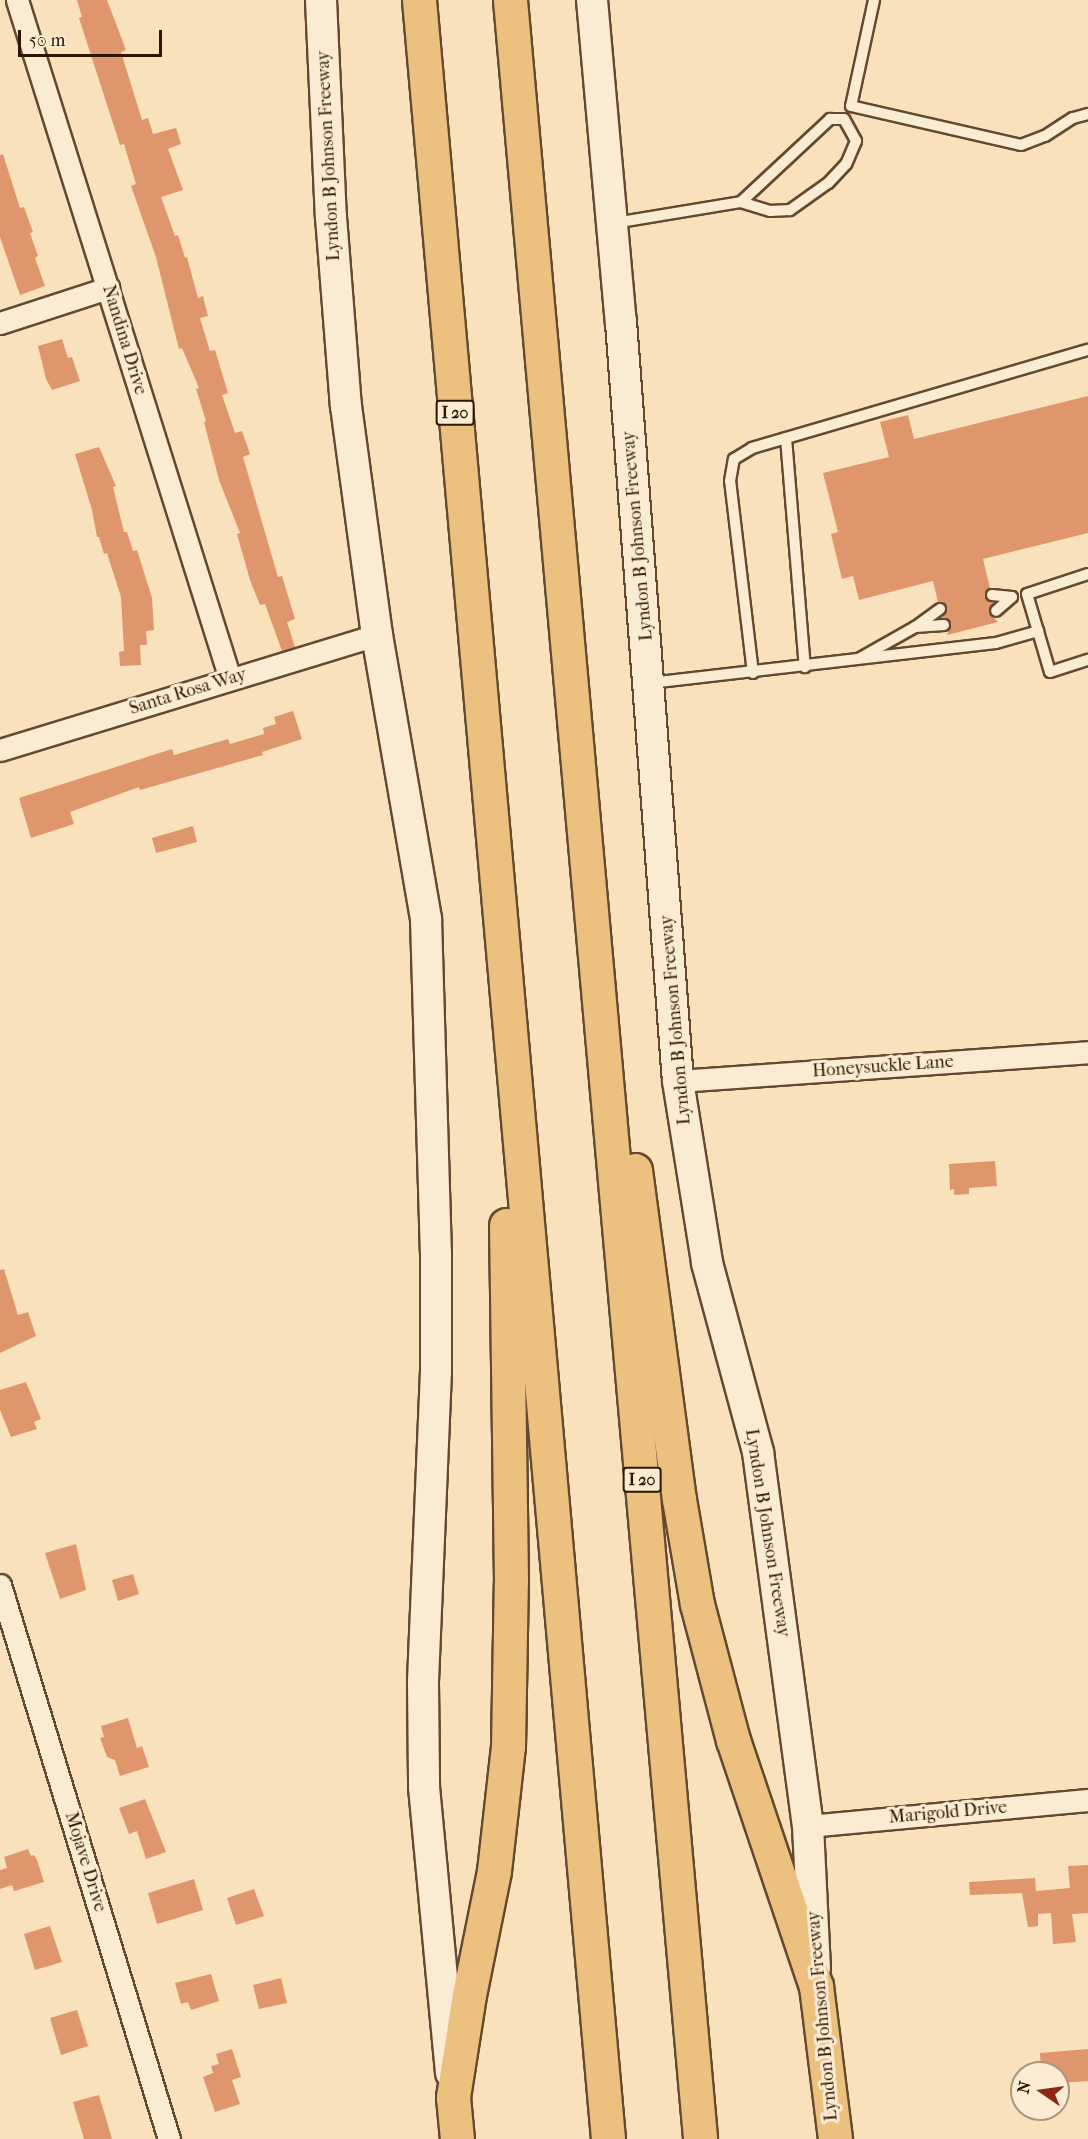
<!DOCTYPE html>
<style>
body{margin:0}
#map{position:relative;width:1088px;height:2139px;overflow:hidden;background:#f8e1bb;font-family:"IM FELL French Canon",serif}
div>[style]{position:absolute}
.building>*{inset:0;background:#df966d}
.roads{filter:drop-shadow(2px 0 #644830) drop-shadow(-2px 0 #644830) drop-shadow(0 2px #644830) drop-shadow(0 -2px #644830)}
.service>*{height:10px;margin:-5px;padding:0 5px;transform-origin:5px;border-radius:5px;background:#faecd3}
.minor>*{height:21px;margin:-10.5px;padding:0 10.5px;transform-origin:10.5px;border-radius:10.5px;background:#faecd3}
.secondary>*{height:30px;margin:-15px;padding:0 15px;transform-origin:15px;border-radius:15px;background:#faecd3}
.primary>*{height:33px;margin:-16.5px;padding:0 16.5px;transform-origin:16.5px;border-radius:16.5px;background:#ecc07e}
.motorway>*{height:33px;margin:-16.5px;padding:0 16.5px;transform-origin:16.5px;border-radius:16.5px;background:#ecc07e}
span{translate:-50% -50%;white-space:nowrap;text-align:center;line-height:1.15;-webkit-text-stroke:6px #faecd3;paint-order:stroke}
.shield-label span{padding:2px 4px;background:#faecd3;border:2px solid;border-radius:4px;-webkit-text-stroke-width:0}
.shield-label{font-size:16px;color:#321501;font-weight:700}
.street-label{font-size:18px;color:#321501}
.north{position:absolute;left:1010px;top:2061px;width:60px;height:60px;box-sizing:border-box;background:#faecd3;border:2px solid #aa967f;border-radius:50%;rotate:283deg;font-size:16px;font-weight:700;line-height:24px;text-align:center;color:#321501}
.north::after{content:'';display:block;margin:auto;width:21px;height:27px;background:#8f2418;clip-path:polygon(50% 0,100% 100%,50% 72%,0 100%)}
.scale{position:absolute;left:18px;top:30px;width:144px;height:27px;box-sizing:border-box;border:3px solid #321501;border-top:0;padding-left:8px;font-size:18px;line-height:21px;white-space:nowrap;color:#321501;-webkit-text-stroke:4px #faecd3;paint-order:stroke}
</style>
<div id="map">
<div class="building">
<i style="clip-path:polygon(77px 0,107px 0,126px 50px,121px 52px,142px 120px,148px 118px,153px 134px,176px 128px,181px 144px,168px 149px,183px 190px,161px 197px,175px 236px,178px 235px,185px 258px,187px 257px,198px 298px,203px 296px,208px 316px,200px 318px,210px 351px,215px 350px,228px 393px,222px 395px,235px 433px,242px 431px,250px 454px,243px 457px,278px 577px,282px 576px,295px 619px,287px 622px,295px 647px,282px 651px,265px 604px,260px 605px,250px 580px,237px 534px,240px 533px,219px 480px,204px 422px,206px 421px,196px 389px,199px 388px,182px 348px,179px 349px,156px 257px,131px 186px,136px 184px,124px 144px,120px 145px,79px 18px,82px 17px)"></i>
<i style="clip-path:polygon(3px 154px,20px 208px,24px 207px,33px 232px,30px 233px,38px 256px,35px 258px,45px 286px,20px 295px,0 237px,0 155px)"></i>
<i style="clip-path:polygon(62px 339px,68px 358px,72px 357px,80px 381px,52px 390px,46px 379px,38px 346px)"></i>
<i style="clip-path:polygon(1088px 396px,1088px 533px,983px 559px,990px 588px,986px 591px,985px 598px,993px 603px,989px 613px,998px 622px,947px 635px,951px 624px,948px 619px,942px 618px,947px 608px,944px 602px,938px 602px,933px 581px,859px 600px,853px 576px,842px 579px,831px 534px,838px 532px,823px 473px,889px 457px,880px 422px,908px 415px,914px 439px)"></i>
<i style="clip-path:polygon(99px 447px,116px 486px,113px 487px,124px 532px,127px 532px,133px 551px,137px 550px,152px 598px,154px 630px,146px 631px,147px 645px,140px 645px,141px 665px,120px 666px,119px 652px,124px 651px,121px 597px,107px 553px,104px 554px,99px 537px,97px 537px,92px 510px,75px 454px)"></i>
<i style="clip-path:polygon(293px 711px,302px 739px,262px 752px,263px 755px,140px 790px,139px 787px,70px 812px,74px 824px,31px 838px,19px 798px,172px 749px,174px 755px,228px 739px,230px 744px,264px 734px,263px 728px,276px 724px,274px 717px)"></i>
<i style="clip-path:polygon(193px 826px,197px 842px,156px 853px,152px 838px)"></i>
<i style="clip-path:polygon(995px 1161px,997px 1186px,969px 1188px,969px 1194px,954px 1195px,954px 1189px,950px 1190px,949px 1164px)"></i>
<i style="clip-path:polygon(4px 1269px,18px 1315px,28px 1312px,36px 1336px,0 1353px,0 1270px)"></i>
<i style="clip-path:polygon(26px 1382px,41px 1419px,34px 1422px,37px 1429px,11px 1437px,0 1410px,0 1390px)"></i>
<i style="clip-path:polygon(76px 1544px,86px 1590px,60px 1599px,45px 1553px)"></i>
<i style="clip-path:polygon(133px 1574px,139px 1594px,118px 1601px,112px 1580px)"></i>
<i style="clip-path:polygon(128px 1718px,137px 1748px,142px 1746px,149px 1767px,120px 1776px,115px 1760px,107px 1757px,100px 1738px,104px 1737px,101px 1726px)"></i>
<i style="clip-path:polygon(145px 1799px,166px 1852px,146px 1859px,137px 1831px,129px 1834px,119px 1808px)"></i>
<i style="clip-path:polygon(28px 1849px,31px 1856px,34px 1855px,37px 1860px,44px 1882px,14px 1891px,12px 1885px,0 1889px,0 1870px,7px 1868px,4px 1857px)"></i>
<i style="clip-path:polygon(1088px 1865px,1088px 1913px,1072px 1914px,1076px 1942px,1053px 1944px,1051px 1913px,1038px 1914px,1038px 1926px,1028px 1927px,1022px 1893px,970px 1895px,969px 1882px,1035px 1878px,1036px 1891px,1070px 1888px,1068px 1866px)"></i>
<i style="clip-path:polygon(194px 1879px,203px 1910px,157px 1924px,148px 1893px)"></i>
<i style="clip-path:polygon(254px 1889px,264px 1916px,236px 1925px,227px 1898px)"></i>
<i style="clip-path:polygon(50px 1926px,62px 1962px,35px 1970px,24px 1934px)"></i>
<i style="clip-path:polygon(211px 1974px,219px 2001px,191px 2010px,188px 2002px,181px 2004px,175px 1983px)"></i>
<i style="clip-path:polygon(281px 1978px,287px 2003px,259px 2009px,253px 1985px)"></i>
<i style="clip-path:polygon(77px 2010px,88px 2046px,61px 2055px,50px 2018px)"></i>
<i style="clip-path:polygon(232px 2049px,241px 2077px,232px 2080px,240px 2104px,215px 2112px,203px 2077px,213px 2073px,211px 2066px,219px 2064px,216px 2054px)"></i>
<i style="clip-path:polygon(1088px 2049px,1088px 2081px,1058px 2083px,1058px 2073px,1041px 2073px,1040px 2053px)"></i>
<i style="clip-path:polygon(99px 2095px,112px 2139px,84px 2139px,73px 2102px)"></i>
</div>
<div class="roads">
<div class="service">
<i style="left:874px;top:0;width:108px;rotate:102.2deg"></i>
<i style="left:851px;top:106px;width:174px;rotate:12.9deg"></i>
<i style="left:1021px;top:145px;width:26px;rotate:-21deg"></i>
<i style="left:1045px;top:136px;width:33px;rotate:-33deg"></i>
<i style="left:1073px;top:118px;width:16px;rotate:-15deg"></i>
<i style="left:830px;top:119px;width:14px"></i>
<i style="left:844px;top:119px;width:25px;rotate:61deg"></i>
<i style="left:856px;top:141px;width:25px;rotate:113deg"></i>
<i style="left:846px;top:164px;width:26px;rotate:133deg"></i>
<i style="left:828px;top:183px;width:47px;rotate:144.6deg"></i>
<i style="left:790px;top:210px;width:20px;rotate:177deg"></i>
<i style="left:770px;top:211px;width:30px;rotate:-163deg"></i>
<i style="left:741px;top:202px;width:122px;rotate:-43deg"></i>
<i style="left:614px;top:223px;width:129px;rotate:-9.4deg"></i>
<i style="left:786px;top:438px;width:230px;rotate:85.3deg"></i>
<i style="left:1088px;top:574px;width:64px;rotate:161.8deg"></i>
<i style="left:1027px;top:594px;width:81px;rotate:73.6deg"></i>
<i style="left:1050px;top:672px;width:40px;rotate:-18deg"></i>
<i style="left:992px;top:595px;width:20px;rotate:6deg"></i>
<i style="left:1012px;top:597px;width:21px;rotate:139deg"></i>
<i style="left:940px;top:609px;width:31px;rotate:144deg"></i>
<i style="left:915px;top:627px;width:29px;rotate:-4deg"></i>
<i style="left:860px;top:658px;width:63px;rotate:-29.4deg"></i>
<i style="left:753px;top:673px;width:193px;rotate:-96.8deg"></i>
<i style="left:730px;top:481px;width:22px;rotate:-80deg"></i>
<i style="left:734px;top:459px;width:21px;rotate:-31deg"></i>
<i style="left:752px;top:448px;width:350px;rotate:-16.3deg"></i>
<i style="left:650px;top:683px;width:348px;rotate:-6.6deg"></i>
<i style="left:996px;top:643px;width:44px;rotate:-15.9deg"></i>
</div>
<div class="minor">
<i style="left:17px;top:0;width:712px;rotate:72.58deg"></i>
<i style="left:0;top:323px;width:114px;rotate:-18deg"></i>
<i style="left:0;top:750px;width:394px;rotate:-17deg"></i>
<i style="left:678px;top:1081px;width:411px;rotate:-4deg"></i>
<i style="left:0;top:1585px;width:579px;rotate:73.04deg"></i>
<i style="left:808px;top:1826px;width:281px;rotate:-5.3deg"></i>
</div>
<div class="secondary">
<i style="left:321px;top:0;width:217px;rotate:87.4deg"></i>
<i style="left:331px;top:217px;width:190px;rotate:85.5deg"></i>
<i style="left:346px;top:406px;width:231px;rotate:82.3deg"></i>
<i style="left:377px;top:635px;width:288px;rotate:80.2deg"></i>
<i style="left:426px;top:919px;width:334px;rotate:88.3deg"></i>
<i style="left:436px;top:1253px;width:118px;rotate:90deg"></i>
<i style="left:436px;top:1371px;width:312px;rotate:92.4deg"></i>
<i style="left:423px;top:1683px;width:104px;rotate:89.4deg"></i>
<i style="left:424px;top:1787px;width:287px;rotate:84.6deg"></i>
<i style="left:592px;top:0;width:323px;rotate:84.9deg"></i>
<i style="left:621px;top:322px;width:761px;rotate:85.71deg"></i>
<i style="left:678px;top:1081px;width:184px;rotate:80.9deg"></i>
<i style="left:707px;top:1263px;width:196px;rotate:74.9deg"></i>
<i style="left:758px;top:1452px;width:377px;rotate:82.4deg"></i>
<i style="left:808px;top:1826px;width:142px;rotate:87.2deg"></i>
</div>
<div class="primary">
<i style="left:816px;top:1986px;width:154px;rotate:82.9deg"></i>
<i style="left:453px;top:2097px;width:42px;rotate:84.6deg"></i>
</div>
<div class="motorway">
<i style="left:419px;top:0;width:2147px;rotate:84.95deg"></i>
<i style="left:510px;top:0;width:2147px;rotate:84.92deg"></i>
<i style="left:635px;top:1170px;width:332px;rotate:82.4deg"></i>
<i style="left:679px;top:1499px;width:107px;rotate:80.3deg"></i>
<i style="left:697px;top:1604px;width:141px;rotate:75.2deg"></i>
<i style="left:733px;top:1740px;width:260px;rotate:71.4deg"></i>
<i style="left:453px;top:2097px;width:103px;rotate:-81.1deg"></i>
<i style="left:469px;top:1995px;width:126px;rotate:-78.6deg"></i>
<i style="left:494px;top:1871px;width:125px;rotate:-83.6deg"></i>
<i style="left:508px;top:1747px;width:167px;rotate:-89deg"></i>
<i style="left:511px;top:1580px;width:355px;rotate:-90.8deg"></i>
</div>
</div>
<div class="shield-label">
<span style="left:455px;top:413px">I 20</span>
<span style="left:642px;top:1480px">I 20</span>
</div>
<div class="street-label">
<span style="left:329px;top:156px;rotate:-93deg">Lyndon B Johnson Freeway</span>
<span style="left:124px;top:340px;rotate:73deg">Nandina Drive</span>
<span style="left:638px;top:536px;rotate:-95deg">Lyndon B Johnson Freeway</span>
<span style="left:188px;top:692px;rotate:-17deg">Santa Rosa Way</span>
<span style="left:676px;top:1020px;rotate:-95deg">Lyndon B Johnson Freeway</span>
<span style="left:883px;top:1067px;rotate:-4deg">Honeysuckle Lane</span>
<span style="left:767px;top:1533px;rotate:81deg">Lyndon B Johnson Freeway</span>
<span style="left:948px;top:1813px;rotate:-5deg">Marigold Drive</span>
<span style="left:85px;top:1862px;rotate:73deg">Mojave Drive</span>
<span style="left:823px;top:2016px;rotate:-95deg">Lyndon B Johnson Freeway</span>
</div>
<div class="north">N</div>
<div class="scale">50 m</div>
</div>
